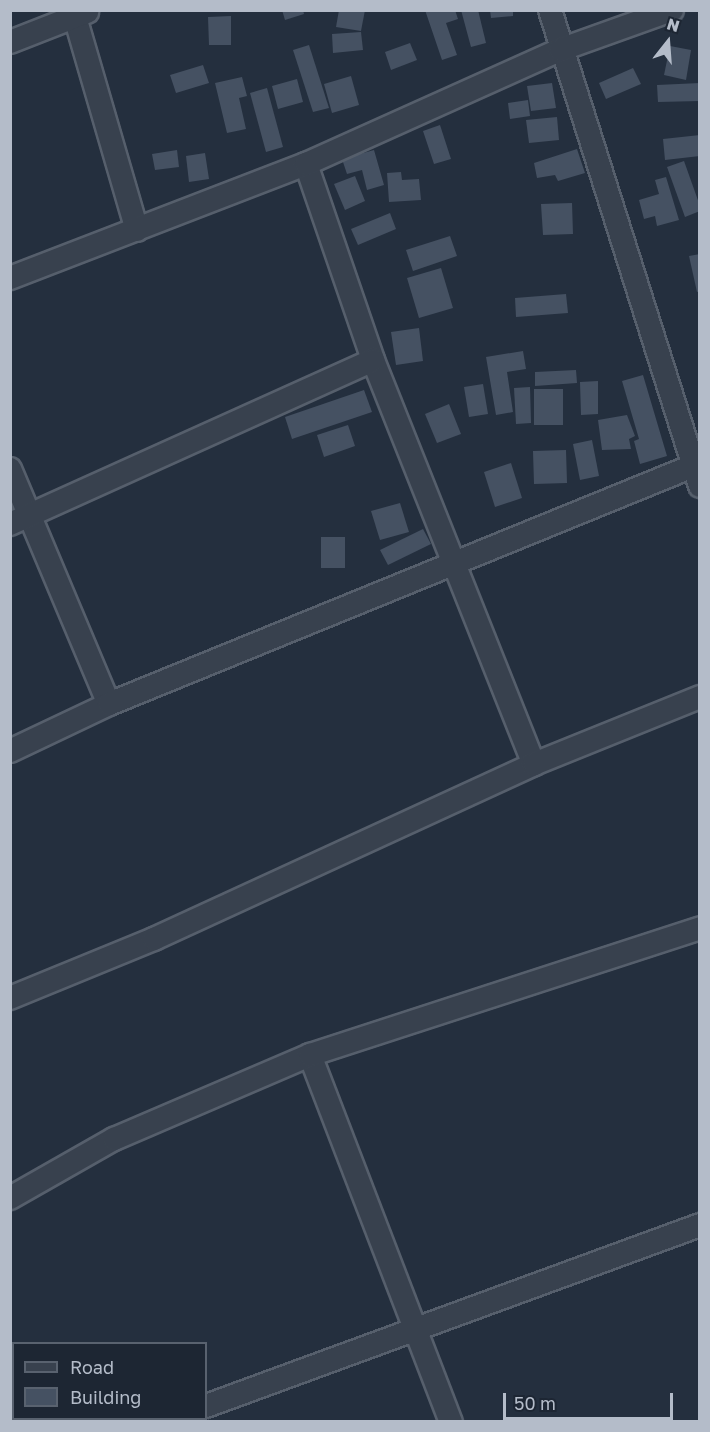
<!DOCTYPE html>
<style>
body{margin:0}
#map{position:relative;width:710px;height:1432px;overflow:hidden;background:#242f3e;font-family:"Golos Text",sans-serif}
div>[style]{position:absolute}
.building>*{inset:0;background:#455162}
.roads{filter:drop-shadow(2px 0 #565f6c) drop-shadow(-2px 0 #565f6c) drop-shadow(0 2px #565f6c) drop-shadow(0 -2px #565f6c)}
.minor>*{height:22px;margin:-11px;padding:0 11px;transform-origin:11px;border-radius:11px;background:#38414e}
span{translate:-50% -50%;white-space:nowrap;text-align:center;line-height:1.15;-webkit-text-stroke:4.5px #1d2633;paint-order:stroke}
.frame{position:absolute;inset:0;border:12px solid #b4bcc9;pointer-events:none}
.legend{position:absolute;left:12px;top:1342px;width:195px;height:78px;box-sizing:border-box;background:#1d2633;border:2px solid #59626f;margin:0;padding:8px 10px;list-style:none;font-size:18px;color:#b4bcc9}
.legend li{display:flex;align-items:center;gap:12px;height:30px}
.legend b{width:30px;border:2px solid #59626f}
.north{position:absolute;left:638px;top:12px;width:60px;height:60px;-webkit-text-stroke:4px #1d2633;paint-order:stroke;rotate:17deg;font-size:16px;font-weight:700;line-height:24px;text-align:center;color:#b4bcc9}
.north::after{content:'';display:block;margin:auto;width:21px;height:27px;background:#b4bcc9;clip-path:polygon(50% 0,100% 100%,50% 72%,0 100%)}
.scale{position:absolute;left:503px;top:1393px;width:170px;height:27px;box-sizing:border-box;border:3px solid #b4bcc9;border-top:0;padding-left:8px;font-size:18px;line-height:21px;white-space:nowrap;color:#b4bcc9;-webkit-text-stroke:4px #1d2633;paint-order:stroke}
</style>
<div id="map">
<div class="building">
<i style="clip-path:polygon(282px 10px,303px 10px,304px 14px,285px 20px)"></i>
<i style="clip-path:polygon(339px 10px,365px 10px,361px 31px,336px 27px)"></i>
<i style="clip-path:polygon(425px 10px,455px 10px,458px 19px,446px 23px,457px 55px,442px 60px)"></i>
<i style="clip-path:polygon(461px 10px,478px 10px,486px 43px,471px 47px)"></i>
<i style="clip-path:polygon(490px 10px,513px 10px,513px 16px,491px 18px)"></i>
<i style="clip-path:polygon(231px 16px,231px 45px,209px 45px,208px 17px)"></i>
<i style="clip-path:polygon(361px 32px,363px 50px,333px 53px,332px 34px)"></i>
<i style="clip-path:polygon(410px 43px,417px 60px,391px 70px,385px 52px)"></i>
<i style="clip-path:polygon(309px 45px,329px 108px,313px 112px,293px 50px)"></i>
<i style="clip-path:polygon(670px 46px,691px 50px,686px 80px,664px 75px)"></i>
<i style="clip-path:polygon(203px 65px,209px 83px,176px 93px,170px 75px)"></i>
<i style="clip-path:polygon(633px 68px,641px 84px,606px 99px,599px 83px)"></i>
<i style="clip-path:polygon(351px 76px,359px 105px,332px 113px,324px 84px)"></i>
<i style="clip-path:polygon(242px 77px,247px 96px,239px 98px,246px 129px,227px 133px,215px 83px)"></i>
<i style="clip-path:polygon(297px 79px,303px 102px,278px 109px,272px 86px)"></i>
<i style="clip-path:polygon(552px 83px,556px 108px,531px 111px,527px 86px)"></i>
<i style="clip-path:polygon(700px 83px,700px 101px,658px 102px,657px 85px)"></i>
<i style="clip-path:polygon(267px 88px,283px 147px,266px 152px,250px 93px)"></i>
<i style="clip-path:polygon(528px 100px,530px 116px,510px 119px,508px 103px)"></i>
<i style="clip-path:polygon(557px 117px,559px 140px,529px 143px,526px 120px)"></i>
<i style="clip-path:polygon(440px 125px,451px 159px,434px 164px,423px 131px)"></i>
<i style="clip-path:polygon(700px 135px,700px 156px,665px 160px,663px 139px)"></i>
<i style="clip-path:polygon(577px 149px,585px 173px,558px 181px,555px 175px,537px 178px,534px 163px)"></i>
<i style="clip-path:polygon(177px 150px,179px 167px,155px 170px,152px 154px)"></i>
<i style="clip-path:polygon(374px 150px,384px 185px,367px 190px,362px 170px,347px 174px,342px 159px)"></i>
<i style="clip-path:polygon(205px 153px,209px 179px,189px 182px,186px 156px)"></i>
<i style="clip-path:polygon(684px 161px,700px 206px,700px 211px,685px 217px,667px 167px)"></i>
<i style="clip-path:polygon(401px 172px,402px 180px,419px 179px,421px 200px,389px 202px,387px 173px)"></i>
<i style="clip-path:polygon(355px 176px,365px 201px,345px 210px,334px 184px)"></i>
<i style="clip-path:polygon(666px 177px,679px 220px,657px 226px,655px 216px,644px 219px,639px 200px,659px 194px,655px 180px)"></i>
<i style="clip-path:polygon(572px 203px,573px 234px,543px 235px,541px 204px)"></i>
<i style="clip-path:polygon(390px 213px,396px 229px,358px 245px,351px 229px)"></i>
<i style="clip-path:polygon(450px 236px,457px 256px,413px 271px,406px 250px)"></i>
<i style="clip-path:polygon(700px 254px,700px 291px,697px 292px,689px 256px)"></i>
<i style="clip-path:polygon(441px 268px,453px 308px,419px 318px,407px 278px)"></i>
<i style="clip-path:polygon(566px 294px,568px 313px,516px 317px,515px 298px)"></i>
<i style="clip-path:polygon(419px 328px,423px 361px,396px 365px,391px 332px)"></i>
<i style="clip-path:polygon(523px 351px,526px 369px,507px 372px,513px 412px,496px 415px,486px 357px)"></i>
<i style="clip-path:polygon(576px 370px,577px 383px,535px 386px,535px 372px)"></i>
<i style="clip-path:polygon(643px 375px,667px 456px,640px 464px,634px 441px,639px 439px,622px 381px)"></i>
<i style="clip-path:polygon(598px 381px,598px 414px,581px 415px,580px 382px)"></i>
<i style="clip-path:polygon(483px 384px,488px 414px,469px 417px,464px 387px)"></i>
<i style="clip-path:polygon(530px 387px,531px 423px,516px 424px,514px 388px)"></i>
<i style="clip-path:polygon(534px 389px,563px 389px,563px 425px,534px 425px)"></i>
<i style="clip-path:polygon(364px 390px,372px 412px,292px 439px,285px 417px)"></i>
<i style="clip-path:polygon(449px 404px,461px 434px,437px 443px,425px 414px)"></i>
<i style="clip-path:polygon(627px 415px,635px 436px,629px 439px,631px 449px,602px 450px,598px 420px)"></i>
<i style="clip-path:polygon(348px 425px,355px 446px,324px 457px,317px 435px)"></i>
<i style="clip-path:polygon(592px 440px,599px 476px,580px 480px,573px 444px)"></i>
<i style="clip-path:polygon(566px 450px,567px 483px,534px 484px,533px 451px)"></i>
<i style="clip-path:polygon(511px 463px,522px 498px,495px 507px,484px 472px)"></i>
<i style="clip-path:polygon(400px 503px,409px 532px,380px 540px,371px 511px)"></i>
<i style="clip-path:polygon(423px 529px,431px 544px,388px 565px,380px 550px)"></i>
<i style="clip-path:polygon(321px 537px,345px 537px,345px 568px,321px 568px)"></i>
</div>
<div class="roads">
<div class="minor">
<i style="left:73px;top:10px;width:229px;rotate:73.8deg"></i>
<i style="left:550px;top:10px;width:499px;rotate:72.5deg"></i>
<i style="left:10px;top:42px;width:83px;rotate:-21.3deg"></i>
<i style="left:306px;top:164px;width:207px;rotate:71.1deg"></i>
<i style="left:373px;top:360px;width:435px;rotate:68.3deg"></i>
<i style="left:10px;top:278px;width:317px;rotate:-21.1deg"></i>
<i style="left:306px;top:164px;width:278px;rotate:-24.2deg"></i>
<i style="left:560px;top:50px;width:119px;rotate:-19.7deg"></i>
<i style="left:10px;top:469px;width:255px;rotate:67.2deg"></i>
<i style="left:10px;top:524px;width:398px;rotate:-24.3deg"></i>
<i style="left:10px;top:751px;width:110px;rotate:-25.4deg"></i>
<i style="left:109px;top:704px;width:638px;rotate:-22.18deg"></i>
<i style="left:10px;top:998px;width:156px;rotate:-22.3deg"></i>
<i style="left:154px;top:939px;width:418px;rotate:-24.7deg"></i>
<i style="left:534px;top:764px;width:179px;rotate:-22deg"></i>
<i style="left:310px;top:1055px;width:393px;rotate:69deg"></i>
<i style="left:10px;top:1198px;width:120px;rotate:-29.6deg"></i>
<i style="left:114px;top:1139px;width:213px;rotate:-23.2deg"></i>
<i style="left:310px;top:1055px;width:410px;rotate:-18deg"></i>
<i style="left:206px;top:1406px;width:526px;rotate:-20.12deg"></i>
<i style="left:163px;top:1422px;width:9px;rotate:-27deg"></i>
</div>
</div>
<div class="frame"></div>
<ul class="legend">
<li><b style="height:8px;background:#38414e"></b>Road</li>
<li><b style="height:16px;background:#455162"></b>Building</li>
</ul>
<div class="north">N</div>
<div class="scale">50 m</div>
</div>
